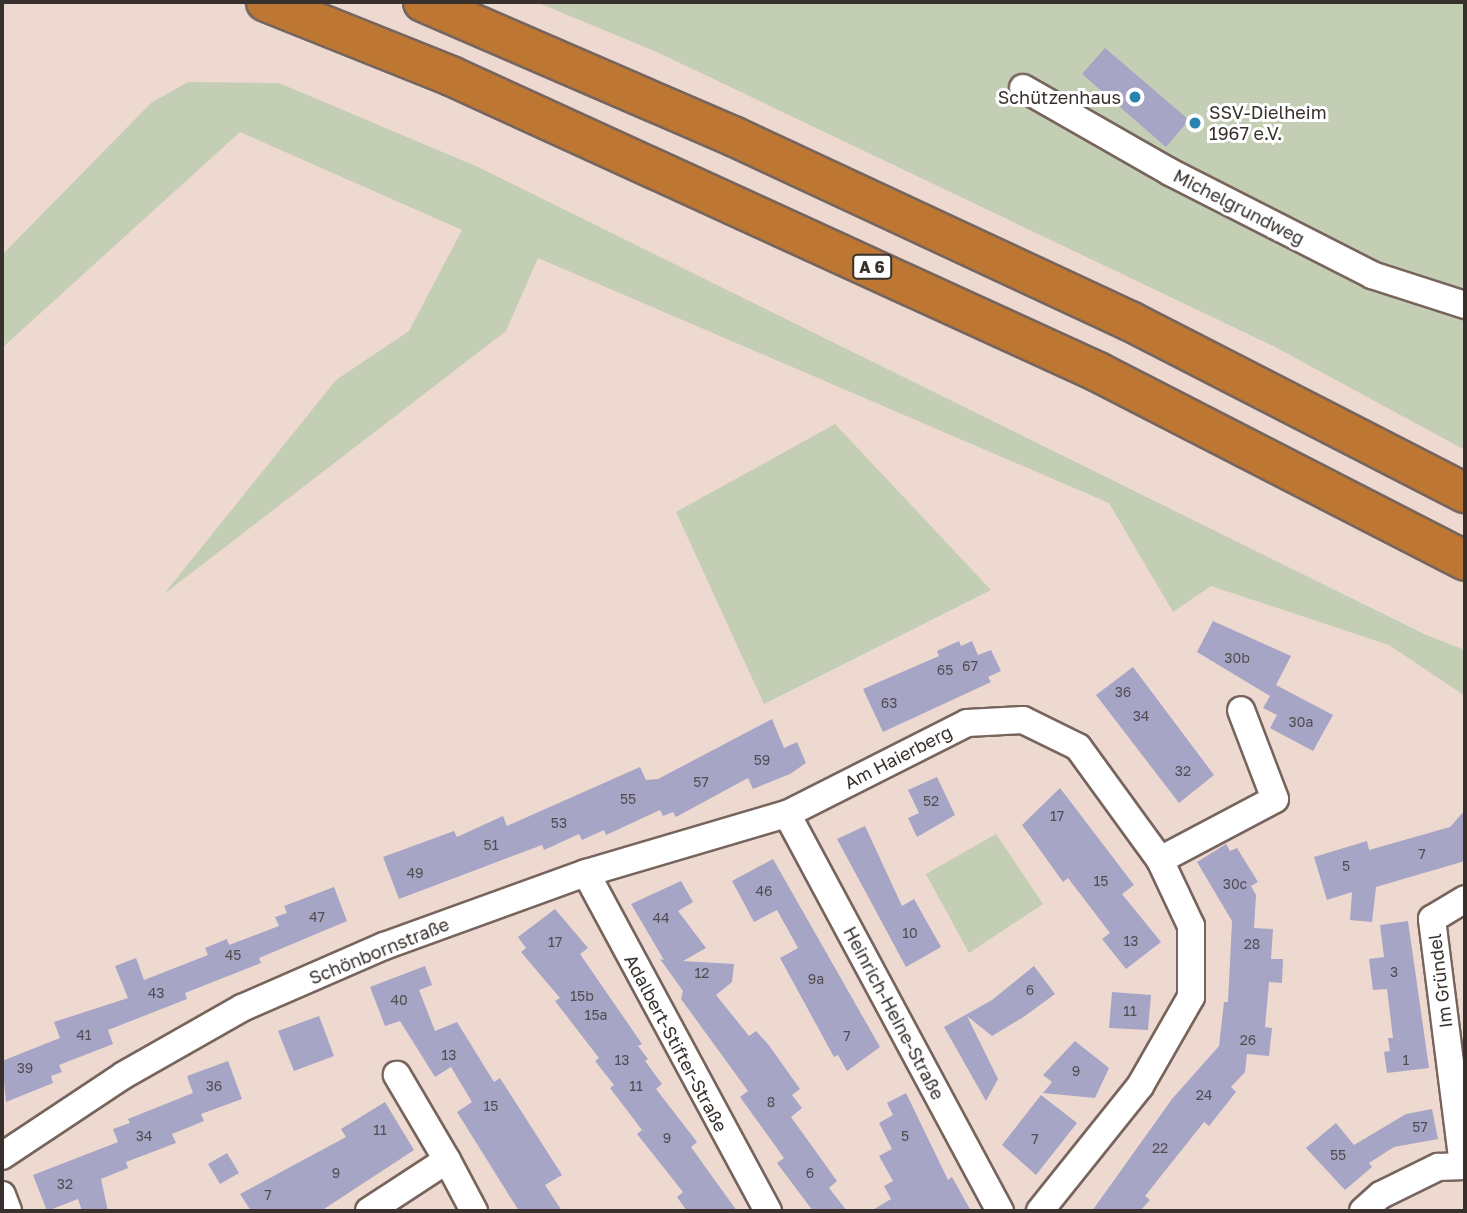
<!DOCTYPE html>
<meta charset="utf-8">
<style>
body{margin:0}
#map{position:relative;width:1467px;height:1213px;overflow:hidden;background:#eed9d0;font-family:"Golos Text",sans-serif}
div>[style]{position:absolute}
.green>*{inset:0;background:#c3ceb4}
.building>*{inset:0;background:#a6a5c6}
.roads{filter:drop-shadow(2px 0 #77655d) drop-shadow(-2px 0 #77655d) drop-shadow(0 2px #77655d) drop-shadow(0 -2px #77655d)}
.street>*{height:26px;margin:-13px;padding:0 13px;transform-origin:13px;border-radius:13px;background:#fff}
.highway>*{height:38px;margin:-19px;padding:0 19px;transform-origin:19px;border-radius:19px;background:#be7733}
.dots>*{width:19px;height:19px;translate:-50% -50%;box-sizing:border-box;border:4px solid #fff;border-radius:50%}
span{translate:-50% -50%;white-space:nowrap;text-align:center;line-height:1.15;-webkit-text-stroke:6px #fff;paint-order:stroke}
.number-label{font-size:14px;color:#534d52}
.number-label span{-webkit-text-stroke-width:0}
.shield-label span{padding:2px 5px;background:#fff;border:2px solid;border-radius:5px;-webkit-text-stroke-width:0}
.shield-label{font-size:16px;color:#37302c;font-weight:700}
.poi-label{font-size:18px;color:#37302c}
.right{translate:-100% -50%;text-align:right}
.left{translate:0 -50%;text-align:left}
.street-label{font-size:18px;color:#37302c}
.frame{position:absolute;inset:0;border:4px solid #37302c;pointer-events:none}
</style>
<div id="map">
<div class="green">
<i style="clip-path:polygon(536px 2px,1465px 2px,1465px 450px,1275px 347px,659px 53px)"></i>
<i style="clip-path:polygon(188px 82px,279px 83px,478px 167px,1424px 634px,1465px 650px,1465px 696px,1389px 645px,1211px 586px,1173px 612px,1109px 503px,538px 258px,506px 331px,164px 594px,336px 380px,409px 331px,462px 230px,240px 132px,2px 348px,2px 255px,151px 103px)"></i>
<i style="clip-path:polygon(835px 424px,991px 590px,764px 704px,676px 512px)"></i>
<i style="clip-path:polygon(996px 834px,1043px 904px,969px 953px,926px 874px)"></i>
</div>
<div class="building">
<i style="clip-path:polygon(1105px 48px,1189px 120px,1166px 147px,1082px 74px)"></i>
<i style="clip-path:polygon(1213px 621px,1291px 656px,1276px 685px,1333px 715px,1313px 751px,1270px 728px,1277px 715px,1263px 708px,1270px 696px,1197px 652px)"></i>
<i style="clip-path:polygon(959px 641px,961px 646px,972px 641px,978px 655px,991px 650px,1001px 671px,988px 677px,991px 682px,883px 732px,863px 689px,939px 656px,937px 651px)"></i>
<i style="clip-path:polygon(1133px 667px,1214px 775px,1179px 803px,1096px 695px)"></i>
<i style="clip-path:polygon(772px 719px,784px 748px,797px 742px,806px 763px,790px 774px,753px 789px,748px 778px,676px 817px,673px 812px,663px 816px,660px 810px,606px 835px,604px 830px,582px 840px,579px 834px,544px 850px,542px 845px,399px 899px,383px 857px,454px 831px,457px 837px,503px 816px,507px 826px,640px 767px,646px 780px,658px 779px)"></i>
<i style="clip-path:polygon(937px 777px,955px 815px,917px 837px,908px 818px,919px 813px,908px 790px)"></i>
<i style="clip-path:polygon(1060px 788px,1134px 885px,1122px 894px,1161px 942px,1126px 969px,1102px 939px,1110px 933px,1068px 878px,1063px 882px,1022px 825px)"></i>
<i style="clip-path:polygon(1465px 810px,1465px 861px,1376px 887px,1372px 922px,1350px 920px,1352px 892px,1327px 900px,1314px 857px,1367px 841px,1369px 850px,1450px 827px)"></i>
<i style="clip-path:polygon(865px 826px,902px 906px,914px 899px,941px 947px,906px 967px,837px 839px)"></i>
<i style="clip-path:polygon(1226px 844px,1230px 851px,1237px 848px,1258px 882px,1251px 886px,1256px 895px,1254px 928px,1273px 929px,1271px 959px,1283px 959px,1282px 983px,1269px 982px,1265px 1027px,1272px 1028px,1269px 1056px,1247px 1054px,1245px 1072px,1231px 1087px,1236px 1092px,1209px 1126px,1204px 1122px,1145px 1196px,1150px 1200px,1140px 1211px,1092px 1211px,1172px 1099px,1219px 1046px,1224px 1002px,1228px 1002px,1232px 921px,1197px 862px)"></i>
<i style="clip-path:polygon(773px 859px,880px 1047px,847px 1071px,838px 1055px,834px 1057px,780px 958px,798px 948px,777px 910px,754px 922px,732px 881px)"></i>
<i style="clip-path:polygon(681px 881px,693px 902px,678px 911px,706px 948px,683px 961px,734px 964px,732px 982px,716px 995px,749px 1036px,756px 1031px,768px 1044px,800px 1089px,792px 1095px,802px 1108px,791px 1117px,837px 1181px,829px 1188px,847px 1211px,813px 1211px,777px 1163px,784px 1158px,740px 1097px,748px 1091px,681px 999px,683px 991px,660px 959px,664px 960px,631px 904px)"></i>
<i style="clip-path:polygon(334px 887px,347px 921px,259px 958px,261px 963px,185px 993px,187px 999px,108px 1030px,113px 1044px,59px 1065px,62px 1072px,51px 1076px,53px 1083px,6px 1102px,2px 1061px,60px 1038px,54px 1022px,128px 998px,115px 966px,136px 958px,144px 980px,208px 955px,205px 948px,227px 939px,229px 945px,279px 926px,275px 917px,287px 913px,284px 906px)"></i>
<i style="clip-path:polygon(555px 909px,588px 948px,580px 954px,642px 1044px,638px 1046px,648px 1059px,645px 1061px,662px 1084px,656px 1089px,697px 1142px,691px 1147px,737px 1211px,687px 1211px,677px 1197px,683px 1192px,637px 1134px,642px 1130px,610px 1088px,614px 1085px,595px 1061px,599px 1058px,555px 1001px,560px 998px,521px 952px,526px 948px,518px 937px)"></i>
<i style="clip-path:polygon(1408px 921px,1429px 1068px,1387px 1073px,1384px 1052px,1390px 1051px,1388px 1038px,1393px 1038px,1387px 989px,1373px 990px,1369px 959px,1384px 957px,1380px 925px)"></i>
<i style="clip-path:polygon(425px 966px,432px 985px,419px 990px,435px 1031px,457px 1022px,494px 1082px,500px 1078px,562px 1175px,545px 1185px,562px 1211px,519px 1211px,457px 1112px,472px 1102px,451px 1067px,435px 1077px,400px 1021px,385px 1026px,370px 987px)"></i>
<i style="clip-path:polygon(1034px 966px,1055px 994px,1025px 1016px,992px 1036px,967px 1016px,998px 1079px,986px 1101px,944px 1027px,992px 1000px)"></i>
<i style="clip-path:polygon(1112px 992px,1151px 995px,1148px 1030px,1109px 1028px)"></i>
<i style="clip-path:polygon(319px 1016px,334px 1056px,294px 1071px,278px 1031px)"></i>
<i style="clip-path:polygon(1075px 1041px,1109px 1068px,1095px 1098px,1043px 1093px,1052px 1082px,1043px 1075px)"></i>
<i style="clip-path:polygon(228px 1061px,242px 1099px,201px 1114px,204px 1121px,172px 1134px,176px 1143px,126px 1162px,128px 1168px,101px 1179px,108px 1211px,82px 1211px,78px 1199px,47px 1211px,33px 1175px,118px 1142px,113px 1129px,130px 1123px,128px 1119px,193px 1093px,187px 1076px)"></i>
<i style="clip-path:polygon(906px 1093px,948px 1180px,952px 1177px,971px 1211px,871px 1211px,891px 1199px,884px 1186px,893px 1181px,879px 1156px,892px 1149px,879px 1123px,893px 1115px,887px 1103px)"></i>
<i style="clip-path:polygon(1041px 1095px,1077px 1123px,1036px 1175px,1002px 1145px)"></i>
<i style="clip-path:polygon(385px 1102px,414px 1150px,321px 1211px,251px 1211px,240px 1194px,346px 1137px,341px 1129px)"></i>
<i style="clip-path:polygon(1432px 1109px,1438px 1139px,1394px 1147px,1369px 1163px,1372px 1167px,1345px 1190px,1306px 1148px,1336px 1123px,1354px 1145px,1406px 1114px)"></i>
<i style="clip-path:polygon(227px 1153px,239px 1173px,220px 1184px,208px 1164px)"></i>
</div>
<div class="roads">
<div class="street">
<i style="left:1023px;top:88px;width:169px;rotate:29.7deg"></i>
<i style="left:1170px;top:172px;width:227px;rotate:27deg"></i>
<i style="left:1372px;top:275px;width:98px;rotate:17.9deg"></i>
<i style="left:787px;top:814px;width:451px;rotate:61.8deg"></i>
<i style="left:1160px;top:860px;width:130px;rotate:-27.9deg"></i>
<i style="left:1275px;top:799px;width:95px;rotate:-110.9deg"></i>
<i style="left:586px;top:873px;width:384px;rotate:61.7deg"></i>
<i style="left:2px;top:1156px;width:146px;rotate:-33.6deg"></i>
<i style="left:124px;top:1075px;width:136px;rotate:-29.6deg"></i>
<i style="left:242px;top:1008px;width:155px;rotate:-23.6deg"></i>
<i style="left:384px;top:946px;width:215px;rotate:-19.9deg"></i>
<i style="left:586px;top:873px;width:209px;rotate:-16.4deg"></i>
<i style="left:787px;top:814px;width:202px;rotate:-26.8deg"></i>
<i style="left:967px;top:723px;width:56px;rotate:-3.1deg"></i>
<i style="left:1023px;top:720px;width:61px;rotate:26.1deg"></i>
<i style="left:1078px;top:747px;width:140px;rotate:54deg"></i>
<i style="left:1160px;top:860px;width:73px;rotate:64.8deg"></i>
<i style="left:1191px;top:926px;width:71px;rotate:90deg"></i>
<i style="left:1191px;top:997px;width:103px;rotate:119.8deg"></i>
<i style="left:1140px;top:1086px;width:160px;rotate:128.7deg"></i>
<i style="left:447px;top:1160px;width:58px;rotate:62.1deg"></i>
<i style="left:1463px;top:1165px;width:248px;rotate:-97.2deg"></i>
<i style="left:1432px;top:919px;width:39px;rotate:-31deg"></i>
<i style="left:2px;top:1195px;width:17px;rotate:69deg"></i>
<i style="left:369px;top:1211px;width:93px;rotate:-33.2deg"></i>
<i style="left:447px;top:1160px;width:99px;rotate:-120.5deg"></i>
<i style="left:1363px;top:1211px;width:24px;rotate:-42deg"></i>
<i style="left:1381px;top:1195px;width:64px;rotate:-26.2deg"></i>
<i style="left:1438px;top:1167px;width:27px;rotate:-2deg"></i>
</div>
<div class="highway">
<i style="left:266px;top:2px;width:199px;rotate:21.8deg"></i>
<i style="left:451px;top:76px;width:711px;rotate:24.58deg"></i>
<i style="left:1098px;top:372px;width:413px;rotate:27.2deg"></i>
<i style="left:423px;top:2px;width:340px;rotate:23.4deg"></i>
<i style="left:735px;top:137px;width:436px;rotate:25deg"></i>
<i style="left:1130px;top:321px;width:377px;rotate:27.2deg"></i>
</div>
</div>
<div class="dots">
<i style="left:1135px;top:97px;background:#2983b1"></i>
<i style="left:1195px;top:123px;background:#2983b1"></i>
</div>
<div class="number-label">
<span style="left:1237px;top:658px">30b</span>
<span style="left:970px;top:666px">67</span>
<span style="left:945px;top:670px">65</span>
<span style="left:1123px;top:692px">36</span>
<span style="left:889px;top:703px">63</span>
<span style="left:1141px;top:716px">34</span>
<span style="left:1301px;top:722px">30a</span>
<span style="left:762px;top:760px">59</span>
<span style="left:1183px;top:771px">32</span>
<span style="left:701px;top:782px">57</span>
<span style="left:628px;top:799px">55</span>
<span style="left:931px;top:801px">52</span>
<span style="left:1057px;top:816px">17</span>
<span style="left:559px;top:823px">53</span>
<span style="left:491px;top:845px">51</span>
<span style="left:1422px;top:854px">7</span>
<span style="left:1346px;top:866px">5</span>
<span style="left:415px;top:873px">49</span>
<span style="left:1101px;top:881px">15</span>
<span style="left:1235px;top:884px">30c</span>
<span style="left:764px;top:891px">46</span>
<span style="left:317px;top:917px">47</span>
<span style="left:661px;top:918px">44</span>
<span style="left:910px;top:933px">10</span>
<span style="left:1131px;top:941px">13</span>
<span style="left:555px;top:942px">17</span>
<span style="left:1252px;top:944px">28</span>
<span style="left:233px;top:955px">45</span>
<span style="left:1394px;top:972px">3</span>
<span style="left:702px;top:973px">12</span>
<span style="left:816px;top:979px">9a</span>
<span style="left:1030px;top:990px">6</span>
<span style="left:156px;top:993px">43</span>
<span style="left:582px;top:996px">15b</span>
<span style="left:399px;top:1000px">40</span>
<span style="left:1130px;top:1011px">11</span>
<span style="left:596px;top:1015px">15a</span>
<span style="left:84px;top:1035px">41</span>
<span style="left:847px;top:1036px">7</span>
<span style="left:1248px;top:1040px">26</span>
<span style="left:449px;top:1055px">13</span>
<span style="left:622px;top:1060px">13</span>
<span style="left:1406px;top:1060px">1</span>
<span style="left:25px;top:1068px">39</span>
<span style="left:1076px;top:1071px">9</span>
<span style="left:214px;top:1086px">36</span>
<span style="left:636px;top:1086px">11</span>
<span style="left:1204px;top:1095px">24</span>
<span style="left:771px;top:1102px">8</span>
<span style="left:491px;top:1106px">15</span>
<span style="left:1420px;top:1127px">57</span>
<span style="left:380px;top:1130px">11</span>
<span style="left:144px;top:1136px">34</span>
<span style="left:905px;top:1136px">5</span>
<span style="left:667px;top:1138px">9</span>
<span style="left:1035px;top:1139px">7</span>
<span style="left:1160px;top:1148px">22</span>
<span style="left:1338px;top:1155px">55</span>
<span style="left:336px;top:1173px">9</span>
<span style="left:810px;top:1173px">6</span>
<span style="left:65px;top:1184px">32</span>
<span style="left:268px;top:1195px">7</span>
</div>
<div class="shield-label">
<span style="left:872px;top:267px">A 6</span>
</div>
<div class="poi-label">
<span class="right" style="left:1121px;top:97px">Schützenhaus</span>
<span class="left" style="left:1209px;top:123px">SSV-Dielheim<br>1967 e.V.</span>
</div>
<div class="street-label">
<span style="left:1239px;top:207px;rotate:27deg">Michelgrundweg</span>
<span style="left:898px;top:757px;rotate:-27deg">Am Haierberg</span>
<span style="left:379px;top:951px;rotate:-22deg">Schönbornstraße</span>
<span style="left:1440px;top:981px;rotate:-97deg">Im Gründel</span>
<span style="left:894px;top:1013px;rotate:62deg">Heinrich-Heine-Straße</span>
<span style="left:676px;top:1043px;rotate:62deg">Adalbert-Stifter-Straße</span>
</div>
<div class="frame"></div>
</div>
